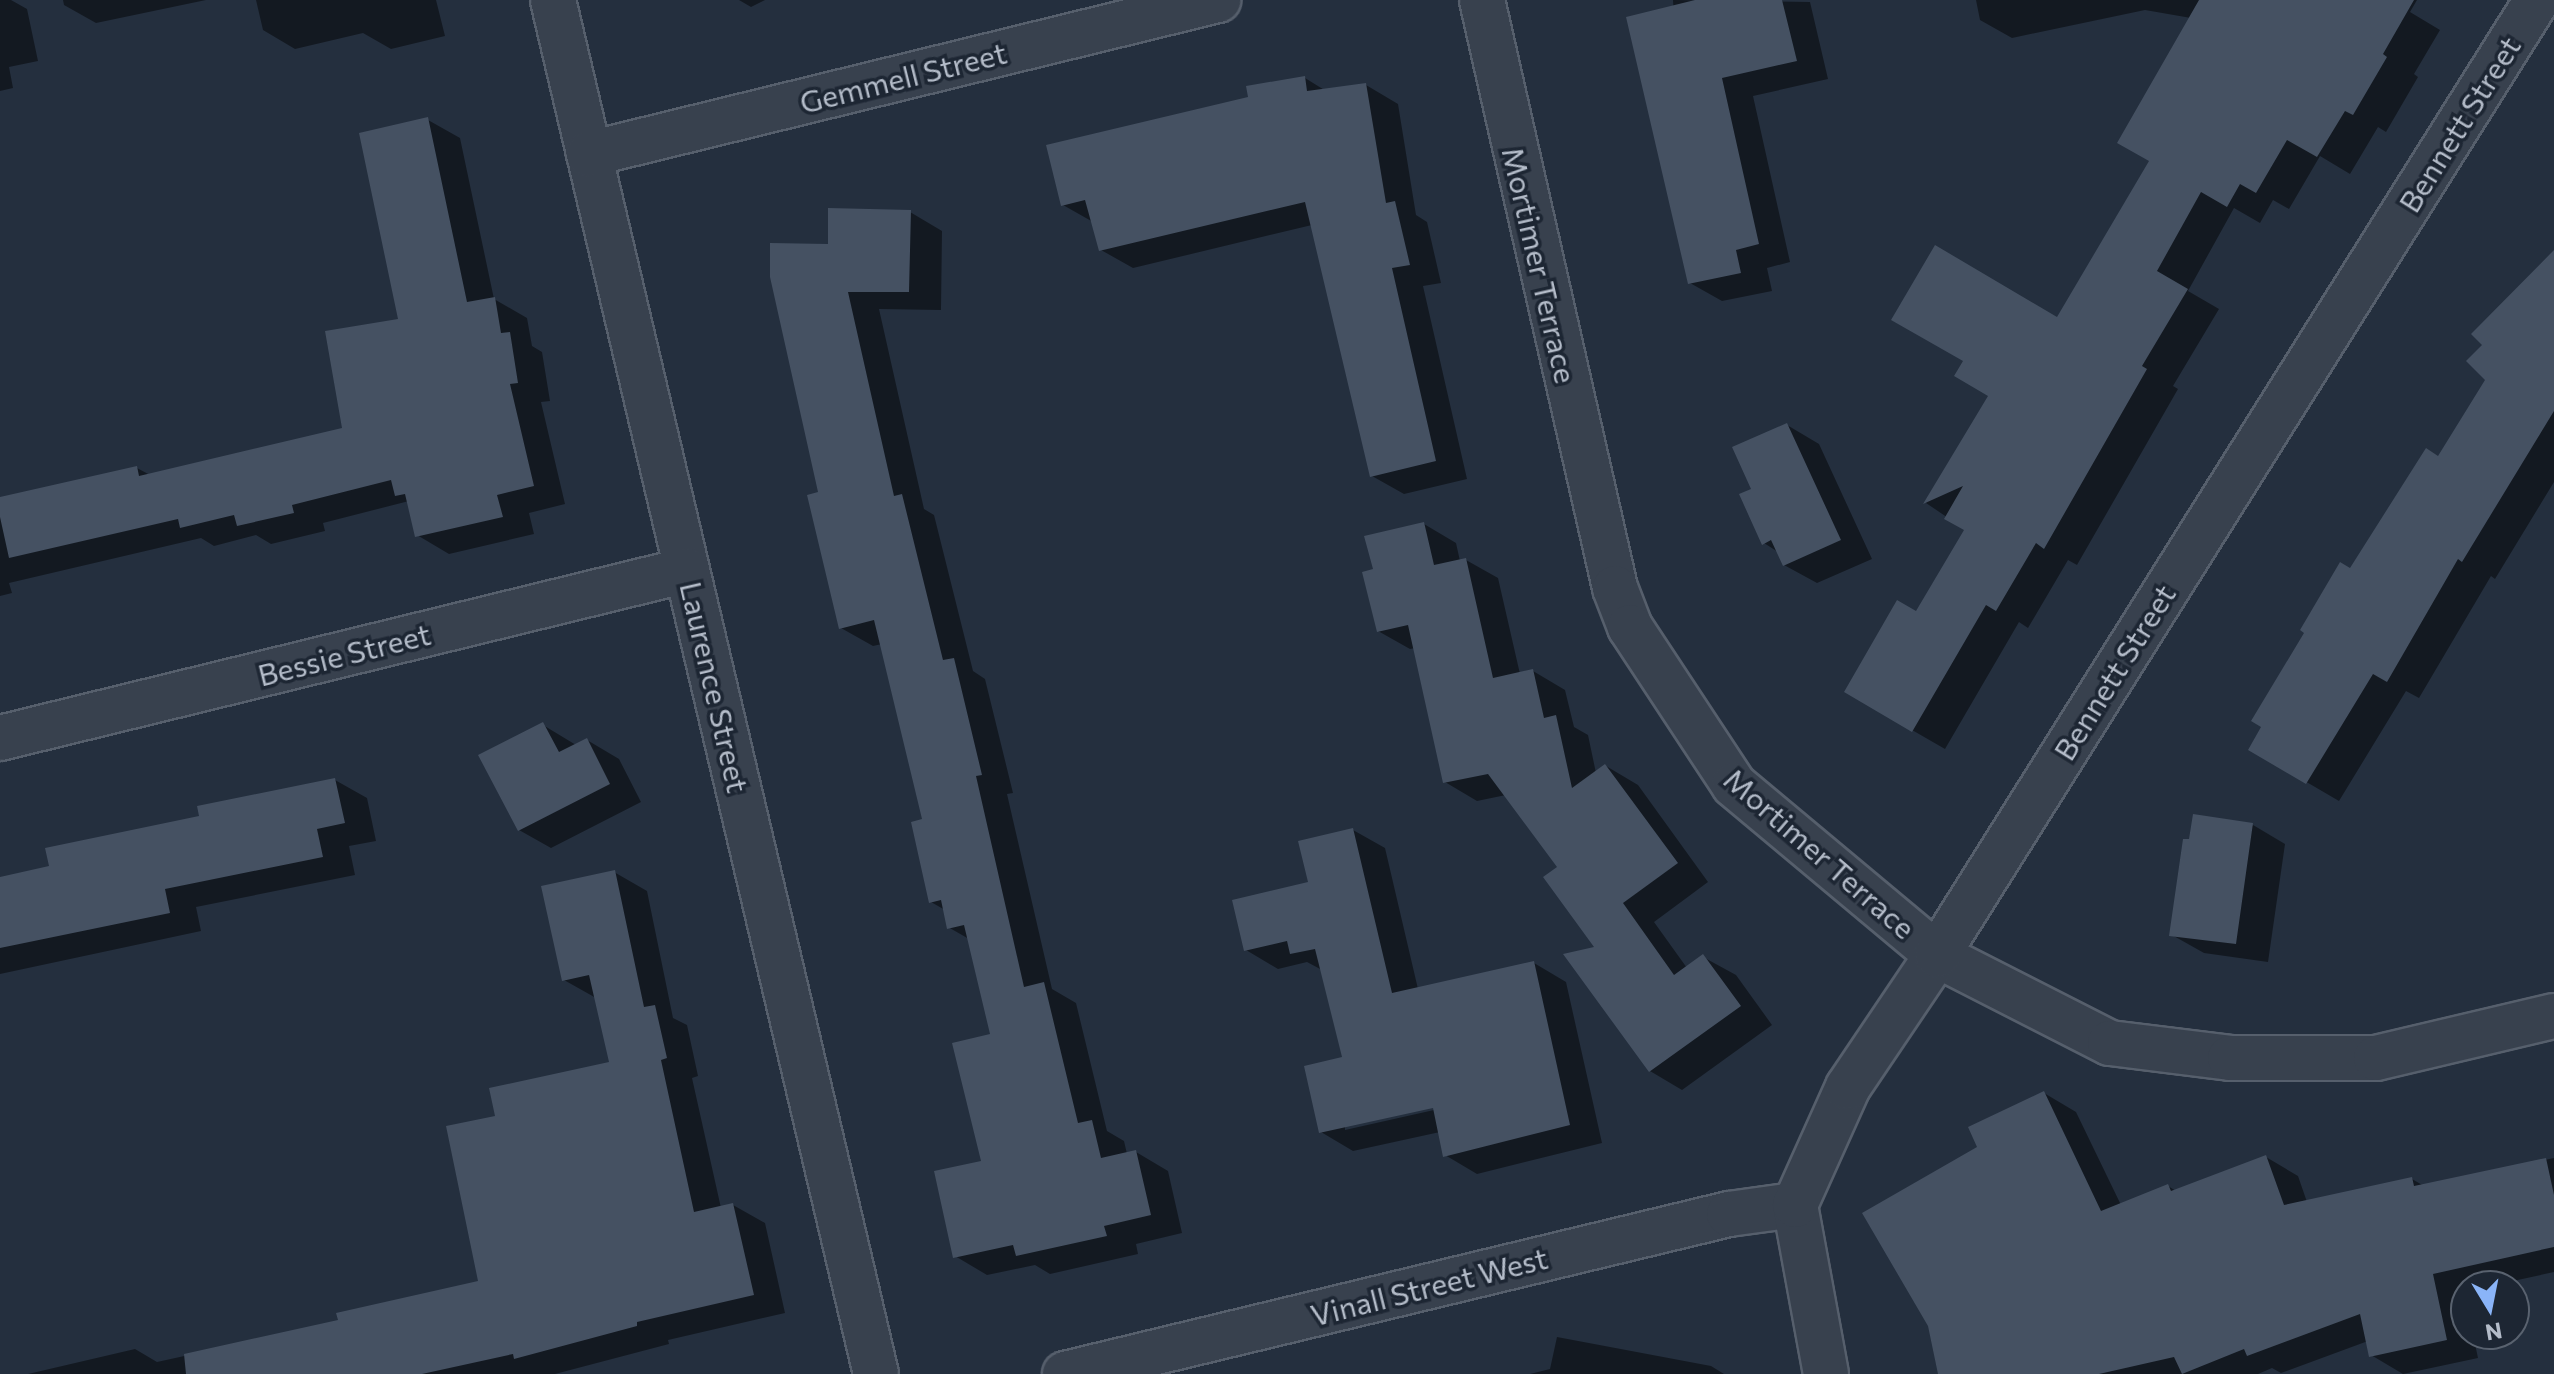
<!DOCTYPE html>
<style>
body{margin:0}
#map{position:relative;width:2554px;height:1374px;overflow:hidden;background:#242f3e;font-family:Commissioner,sans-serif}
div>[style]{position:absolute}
.shadow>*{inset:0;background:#0007}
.building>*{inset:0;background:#455162}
.roads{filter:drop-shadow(2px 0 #565f6c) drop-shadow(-2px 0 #565f6c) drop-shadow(0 2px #565f6c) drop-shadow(0 -2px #565f6c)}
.minor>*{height:44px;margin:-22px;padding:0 22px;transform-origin:22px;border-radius:22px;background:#38414e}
span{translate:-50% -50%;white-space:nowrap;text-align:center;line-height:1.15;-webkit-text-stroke:7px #1d2633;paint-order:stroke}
.street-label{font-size:30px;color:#b4bcc9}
.north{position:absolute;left:2450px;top:1270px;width:80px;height:80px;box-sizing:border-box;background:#1d2633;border:2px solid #59626f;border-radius:50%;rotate:170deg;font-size:22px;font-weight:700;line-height:32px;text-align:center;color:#b4bcc9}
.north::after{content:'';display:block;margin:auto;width:28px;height:36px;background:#8ab4f8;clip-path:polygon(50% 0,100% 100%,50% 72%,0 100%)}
</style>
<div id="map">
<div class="shadow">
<i style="clip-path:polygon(0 0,11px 0,27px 9px,38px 61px,9px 67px,13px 88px,0 91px)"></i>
<i style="clip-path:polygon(63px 0,206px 0,96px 23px,64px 5px)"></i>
<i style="clip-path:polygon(256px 0,436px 0,445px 36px,391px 49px,363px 33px,295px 49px,263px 30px)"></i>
<i style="clip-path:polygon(739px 0,765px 0,751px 7px)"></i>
<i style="clip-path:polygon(1673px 0,1810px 2px,1828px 79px,1753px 96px,1790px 262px,1767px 268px,1772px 291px,1722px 301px,1690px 283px)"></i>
<i style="clip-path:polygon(1976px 0,2417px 0,2410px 12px,2440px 30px,2414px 74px,2418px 77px,2386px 132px,2378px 127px,2350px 174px,2320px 156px,2289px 209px,2273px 200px,2260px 223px,2234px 208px,2188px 291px,2219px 309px,2173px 386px,2178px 389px,2077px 565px,2068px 560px,2028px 628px,2019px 622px,1945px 749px,1846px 692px,1917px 613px,1966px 530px,1926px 503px,1991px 395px,1965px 360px,2057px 319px,2151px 160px,2191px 18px,2145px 10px,2012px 38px,1980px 20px)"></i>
<i style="clip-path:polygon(1305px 78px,1326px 91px,1366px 85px,1398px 104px,1416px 215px,1427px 222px,1441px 283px,1423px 286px,1467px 479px,1404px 494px,1372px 476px,1312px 225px,1133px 268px,1101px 250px,1093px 222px,1063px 205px,1250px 99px)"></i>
<i style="clip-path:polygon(428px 120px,460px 138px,494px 299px,527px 318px,532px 346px,542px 352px,550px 401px,541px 402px,565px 504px,529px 513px,534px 534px,449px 554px,417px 535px,409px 501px,323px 523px,325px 531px,271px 544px,256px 535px,214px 546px,201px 538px,9px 583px,12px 593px,0 596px,0 500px,137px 468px,150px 475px,344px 430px,401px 321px)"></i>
<i style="clip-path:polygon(910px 212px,942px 231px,941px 310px,879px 309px,924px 509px,934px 515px,973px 671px,985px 679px,1013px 793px,1007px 794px,1052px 989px,1076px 1003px,1107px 1131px,1124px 1141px,1127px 1154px,1136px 1152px,1168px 1171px,1182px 1233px,1136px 1244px,1138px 1254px,1050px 1274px,1035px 1265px,987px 1275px,955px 1256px,984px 1162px,993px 1036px,969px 939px,948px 927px,945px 910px,931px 902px,924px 821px,882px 644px,873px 646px,841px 628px,821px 494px,830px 246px)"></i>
<i style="clip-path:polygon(2554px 253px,2554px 482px,2495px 579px,2491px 576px,2419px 698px,2406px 691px,2339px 801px,2250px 749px,2351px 571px,2439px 458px,2487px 380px,2485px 345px)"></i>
<i style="clip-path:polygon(1787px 425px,1819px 444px,1872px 559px,1817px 583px,1784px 565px,1778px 552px,1764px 543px)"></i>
<i style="clip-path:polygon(1424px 524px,1456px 543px,1460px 561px,1466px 560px,1498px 578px,1520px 674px,1533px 671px,1565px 690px,1574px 727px,1588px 735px,1596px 773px,1606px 766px,1638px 785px,1708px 882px,1654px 922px,1687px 968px,1703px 957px,1736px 975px,1772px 1025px,1682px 1090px,1650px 1071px,1560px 867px,1506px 795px,1477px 801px,1445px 782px,1415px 648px,1410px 649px,1378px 631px,1375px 571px)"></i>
<i style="clip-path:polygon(543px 725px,576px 745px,587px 740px,619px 759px,641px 802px,551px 848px,519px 830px)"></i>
<i style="clip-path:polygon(335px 780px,367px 798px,376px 841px,349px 846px,355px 875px,196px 907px,201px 931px,0 974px,0 879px,51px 867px,201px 817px)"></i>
<i style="clip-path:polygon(2253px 825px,2285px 844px,2268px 962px,2204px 953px,2172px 935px)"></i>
<i style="clip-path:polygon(evenodd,1353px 830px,1385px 848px,1418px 989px,1534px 963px,1566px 982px,1602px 1143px,1477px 1174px,1445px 1155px,1440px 1132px,1353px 1151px,1321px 1132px,1345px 1059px,1322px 970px,1307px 962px,1278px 969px,1246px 950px,1310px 883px,1353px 830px,1442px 1104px,1443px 1108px,1345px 1130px,1345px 1126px,1442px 1104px)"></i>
<i style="clip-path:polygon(614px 872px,647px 891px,673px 1018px,687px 1025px,698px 1076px,692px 1078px,721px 1208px,733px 1205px,765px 1223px,785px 1313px,668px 1340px,669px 1344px,555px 1374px,28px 1374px,135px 1349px,157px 1362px,340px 1322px,480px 1282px,497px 1117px,611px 1064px,596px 998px,564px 980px)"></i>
<i style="clip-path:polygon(2044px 1093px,2076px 1112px,2121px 1205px,2168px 1186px,2176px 1191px,2266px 1157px,2298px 1176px,2307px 1202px,2412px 1179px,2424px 1186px,2554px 1158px,2554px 1272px,2490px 1286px,2466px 1286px,2466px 1334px,2473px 1334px,2478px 1358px,2403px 1374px,2371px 1355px,2368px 1341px,2281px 1373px,2272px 1368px,2258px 1374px,1940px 1374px,1980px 1148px)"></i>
<i style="clip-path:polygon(1557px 1337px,1711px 1366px,1724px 1374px,1530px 1374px,1550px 1369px)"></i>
</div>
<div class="building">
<i style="clip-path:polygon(1695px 0,1782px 0,1797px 61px,1722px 78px,1759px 244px,1736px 250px,1741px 273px,1688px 284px,1626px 17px)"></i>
<i style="clip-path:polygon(2199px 0,2414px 0,2383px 54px,2387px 57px,2353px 115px,2345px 111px,2317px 157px,2287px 140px,2256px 193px,2240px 184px,2227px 207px,2201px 192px,2157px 271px,2188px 289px,2142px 366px,2147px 369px,2044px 549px,2036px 543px,1996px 611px,1986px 605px,1912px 732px,1844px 692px,1897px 600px,1916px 611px,1964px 530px,1944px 519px,1963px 486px,1923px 504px,1988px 396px,1954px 376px,1963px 361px,1891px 320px,1935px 245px,2057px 317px,2149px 161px,2117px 143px)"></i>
<i style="clip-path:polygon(1305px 76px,1307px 91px,1366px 83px,1386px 203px,1395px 201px,1410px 265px,1392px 268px,1436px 461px,1370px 477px,1305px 202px,1099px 251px,1085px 200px,1061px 206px,1046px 145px,1248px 97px,1246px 86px)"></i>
<i style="clip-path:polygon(428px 117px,467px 302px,495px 297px,501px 333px,510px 332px,518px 383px,510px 384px,534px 486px,497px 495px,503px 517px,415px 537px,405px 494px,395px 496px,391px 480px,292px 505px,294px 513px,237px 526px,234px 515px,180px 528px,178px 519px,9px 558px,0 517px,0 497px,137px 466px,139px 476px,342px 428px,325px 331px,398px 319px,359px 133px)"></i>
<i style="clip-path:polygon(828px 208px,911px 210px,909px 292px,848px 292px,894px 496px,902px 494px,943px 660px,954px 658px,982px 775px,976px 776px,1024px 987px,1044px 982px,1078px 1123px,1092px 1120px,1101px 1158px,1136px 1150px,1151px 1215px,1104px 1226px,1107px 1236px,1016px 1256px,1013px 1245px,953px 1258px,934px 1171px,981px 1161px,952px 1043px,990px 1034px,964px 925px,947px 929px,941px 900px,929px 903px,911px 822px,922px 819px,874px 620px,839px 629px,807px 495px,818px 492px,770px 277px,770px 243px,828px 244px)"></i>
<i style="clip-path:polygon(2554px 250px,2554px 411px,2462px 562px,2458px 559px,2387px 682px,2373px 674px,2306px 784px,2248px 750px,2261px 727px,2251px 721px,2304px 633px,2300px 630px,2340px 562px,2350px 568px,2426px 448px,2438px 456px,2485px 380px,2466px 361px,2482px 345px,2471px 334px)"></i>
<i style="clip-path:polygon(1787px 423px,1841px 540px,1783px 566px,1771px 540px,1762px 545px,1739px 494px,1751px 489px,1732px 447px)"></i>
<i style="clip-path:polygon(1424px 522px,1434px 565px,1466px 558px,1493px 678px,1533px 669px,1544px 718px,1556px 715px,1572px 788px,1605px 764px,1678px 863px,1623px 903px,1674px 975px,1703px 954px,1741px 1006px,1649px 1072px,1563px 954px,1594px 947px,1543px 877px,1557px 867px,1488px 774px,1443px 783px,1408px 625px,1377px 632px,1362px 572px,1373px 569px,1364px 536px)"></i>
<i style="clip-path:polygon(543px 722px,559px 752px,587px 738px,610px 784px,518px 831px,478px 755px)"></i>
<i style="clip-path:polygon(335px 778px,345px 823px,317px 829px,323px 857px,165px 889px,170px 913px,0 948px,0 877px,49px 866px,45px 848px,199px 816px,197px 806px)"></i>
<i style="clip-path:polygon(2193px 814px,2253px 823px,2236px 944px,2169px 936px,2183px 839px,2189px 839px)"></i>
<i style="clip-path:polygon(1353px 828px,1392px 993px,1534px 961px,1570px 1125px,1443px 1157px,1433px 1108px,1319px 1133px,1304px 1066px,1342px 1057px,1315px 949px,1290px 954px,1287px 941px,1244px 951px,1232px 900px,1308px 882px,1298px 841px)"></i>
<i style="clip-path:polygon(615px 870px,644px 1007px,655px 1005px,667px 1058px,661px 1060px,694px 1212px,733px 1203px,754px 1295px,637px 1322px,637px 1326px,514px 1359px,513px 1354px,422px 1374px,186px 1374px,184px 1354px,338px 1320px,336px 1313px,478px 1281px,446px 1126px,495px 1116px,489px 1088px,609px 1062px,589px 975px,562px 981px,541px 886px)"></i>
<i style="clip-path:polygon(2044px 1091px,2101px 1211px,2168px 1184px,2171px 1191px,2266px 1155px,2284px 1205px,2412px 1177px,2414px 1186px,2546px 1158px,2554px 1195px,2554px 1247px,2433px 1274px,2447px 1340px,2369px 1357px,2360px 1314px,2247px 1356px,2244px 1349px,2182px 1374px,2174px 1357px,2099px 1374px,1938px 1374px,1928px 1326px,1862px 1213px,1977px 1147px,1968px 1127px)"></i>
</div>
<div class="roads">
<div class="minor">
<i style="left:553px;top:0;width:1411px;rotate:76.77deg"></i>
<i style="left:1482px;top:0;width:603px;rotate:77.25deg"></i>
<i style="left:1615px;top:588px;width:42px;rotate:69deg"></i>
<i style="left:1630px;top:627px;width:189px;rotate:56.6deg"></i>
<i style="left:1734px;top:785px;width:265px;rotate:39.9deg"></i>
<i style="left:1937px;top:955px;width:194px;rotate:27deg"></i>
<i style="left:2110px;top:1043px;width:121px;rotate:7.1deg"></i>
<i style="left:2230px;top:1058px;width:146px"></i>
<i style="left:2376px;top:1058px;width:183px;rotate:-13.3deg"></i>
<i style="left:589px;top:154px;width:648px;rotate:-13.76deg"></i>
<i style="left:0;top:738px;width:707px;rotate:-13.74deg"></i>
<i style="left:1065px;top:1374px;width:683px;rotate:-13.55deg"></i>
<i style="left:1729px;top:1214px;width:67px;rotate:-7.8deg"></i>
<i style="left:1826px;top:1374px;width:172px;rotate:-100.4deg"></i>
<i style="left:1795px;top:1205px;width:129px;rotate:-65.8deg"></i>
<i style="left:1848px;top:1087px;width:159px;rotate:-56deg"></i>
<i style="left:1937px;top:955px;width:1128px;rotate:-57.86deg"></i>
</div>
</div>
<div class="street-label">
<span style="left:903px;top:77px;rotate:-14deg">Gemmell Street</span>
<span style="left:2459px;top:124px;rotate:-58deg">Bennett Street</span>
<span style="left:1540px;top:265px;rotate:77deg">Mortimer Terrace</span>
<span style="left:344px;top:654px;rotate:-14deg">Bessie Street</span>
<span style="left:2114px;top:672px;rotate:-58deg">Bennett Street</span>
<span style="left:715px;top:687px;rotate:77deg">Laurence Street</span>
<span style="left:1820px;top:853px;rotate:41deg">Mortimer Terrace</span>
<span style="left:1429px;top:1286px;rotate:-14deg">Vinall Street West</span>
</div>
<div class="north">N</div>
</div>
